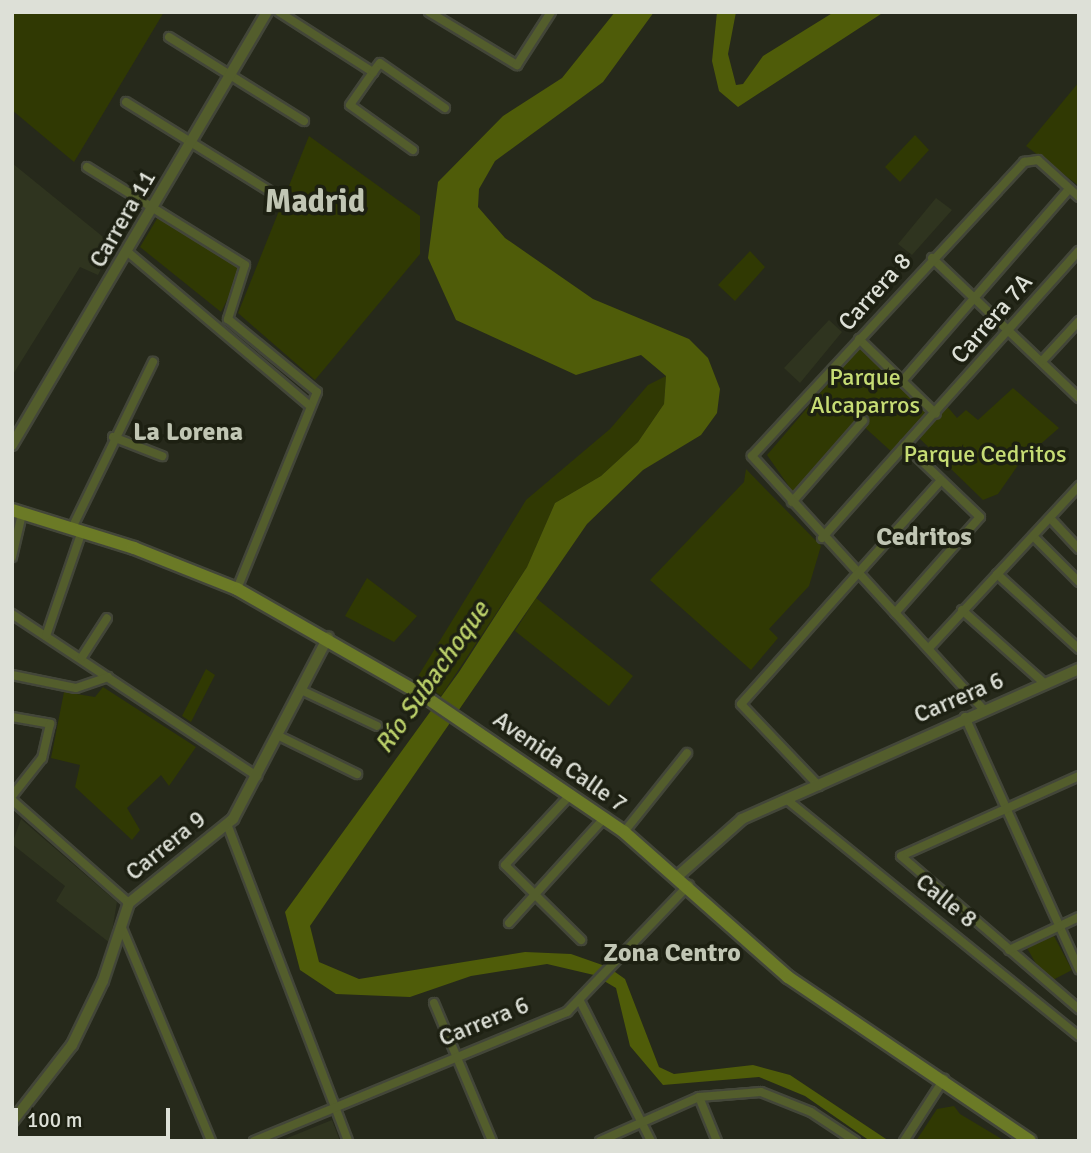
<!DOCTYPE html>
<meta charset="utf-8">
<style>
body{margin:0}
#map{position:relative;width:1091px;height:1153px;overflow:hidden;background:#26291b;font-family:Signika,sans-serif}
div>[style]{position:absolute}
.built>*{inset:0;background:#2f341f}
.green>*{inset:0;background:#303903}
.water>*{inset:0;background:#4f5c09}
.roads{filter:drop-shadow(2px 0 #434639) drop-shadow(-2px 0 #434639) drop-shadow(0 2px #434639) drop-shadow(0 -2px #434639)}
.minor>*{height:8px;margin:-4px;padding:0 4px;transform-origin:4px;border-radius:4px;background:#535d2c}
.tertiary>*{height:10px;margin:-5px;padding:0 5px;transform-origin:5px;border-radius:5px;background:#535d2c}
.secondary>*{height:12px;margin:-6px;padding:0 6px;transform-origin:6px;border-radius:6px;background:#6b7a26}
span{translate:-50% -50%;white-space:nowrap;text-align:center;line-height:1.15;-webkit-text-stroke:7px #1d2012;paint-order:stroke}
.street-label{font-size:24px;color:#dde0d7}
.park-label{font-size:24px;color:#c6dc74}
.neighbourhood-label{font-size:26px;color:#c1c6b4;font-weight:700}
.water-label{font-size:26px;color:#bbd069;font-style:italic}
.district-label{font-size:32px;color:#c1c6b4;font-weight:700}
.frame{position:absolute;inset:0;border:14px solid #dde0d7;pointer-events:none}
.scale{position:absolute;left:14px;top:1108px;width:156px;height:32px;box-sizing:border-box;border:4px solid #dde0d7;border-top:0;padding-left:9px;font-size:21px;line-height:24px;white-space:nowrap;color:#dde0d7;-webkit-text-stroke:5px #1d2012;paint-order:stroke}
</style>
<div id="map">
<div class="built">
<i style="clip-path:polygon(12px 163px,113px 245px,98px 275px,80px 267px,12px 376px)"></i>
<i style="clip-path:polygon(936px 198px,952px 210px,912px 255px,898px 244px)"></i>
<i style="clip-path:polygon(829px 320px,842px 332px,800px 383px,784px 368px)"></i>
<i style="clip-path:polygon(21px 819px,117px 902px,110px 943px,56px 901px,65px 886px,12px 844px)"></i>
<i style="clip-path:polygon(332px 1120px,340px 1141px,280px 1141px,322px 1124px)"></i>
</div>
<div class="green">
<i style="clip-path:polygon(12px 12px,164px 12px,74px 162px,12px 110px)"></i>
<i style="clip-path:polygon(1079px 82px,1079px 186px,1026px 146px)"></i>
<i style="clip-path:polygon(915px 135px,929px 150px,900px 182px,885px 167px)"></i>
<i style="clip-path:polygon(309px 136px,420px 216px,420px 254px,315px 380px,238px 313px)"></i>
<i style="clip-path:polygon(158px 217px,243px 269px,221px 312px,140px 247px)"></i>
<i style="clip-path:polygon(750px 251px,765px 267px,735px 301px,718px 285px)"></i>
<i style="clip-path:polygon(862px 344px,933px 414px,894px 454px,861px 424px,795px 495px,767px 455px)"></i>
<i style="clip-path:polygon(666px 376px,664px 404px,638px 442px,601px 476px,555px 503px,527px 567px,441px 696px,417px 678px,526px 500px,610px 429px,648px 385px)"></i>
<i style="clip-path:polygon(1013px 388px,1059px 428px,1021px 461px,998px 494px,983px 500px,917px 436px,946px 405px,957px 418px,966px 410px,978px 420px)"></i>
<i style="clip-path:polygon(746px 469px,821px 546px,809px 586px,769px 629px,778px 638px,751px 670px,650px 580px,744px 482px)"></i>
<i style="clip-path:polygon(367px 578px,417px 616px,394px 642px,345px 616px)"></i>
<i style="clip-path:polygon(536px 598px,633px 676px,609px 706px,515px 631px)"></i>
<i style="clip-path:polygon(206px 669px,215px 675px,191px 722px,182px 716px)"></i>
<i style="clip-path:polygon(103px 687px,196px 747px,169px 786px,161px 775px,127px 808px,140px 830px,132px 840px,75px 787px,80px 765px,51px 758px,64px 692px,95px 697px)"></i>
<i style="clip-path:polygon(1054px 936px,1072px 970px,1047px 983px,1027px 948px)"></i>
<i style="clip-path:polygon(954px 1106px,960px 1114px,1005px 1141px,916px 1141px,937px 1109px)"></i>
</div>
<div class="water">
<i style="clip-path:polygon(615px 12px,654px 12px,603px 82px,495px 161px,479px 189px,478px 207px,505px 238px,593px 299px,689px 339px,708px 358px,720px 389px,717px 413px,701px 435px,643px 470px,587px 524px,310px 926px,319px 962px,359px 979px,525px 952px,571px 954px,608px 967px,625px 979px,659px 1067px,674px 1074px,753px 1065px,790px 1075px,889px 1141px,870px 1141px,805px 1096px,759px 1077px,663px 1085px,630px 1046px,616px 988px,594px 975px,547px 964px,471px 976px,410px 997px,336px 994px,300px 970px,285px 912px,459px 672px,527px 567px,555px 503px,601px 476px,638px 442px,664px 404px,666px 376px,641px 355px,576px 375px,456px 320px,428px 258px,438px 182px,503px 116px,562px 78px)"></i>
<i style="clip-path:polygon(717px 12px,736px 12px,728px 54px,736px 85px,743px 84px,763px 56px,834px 12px,884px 12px,738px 107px,719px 91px,712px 61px)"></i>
</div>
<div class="roads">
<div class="minor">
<i style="left:279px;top:12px;width:112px;rotate:32.6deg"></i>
<i style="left:429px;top:12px;width:103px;rotate:31.1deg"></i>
<i style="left:517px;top:65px;width:63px;rotate:-57.3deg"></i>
<i style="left:169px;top:37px;width:159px;rotate:31.9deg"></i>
<i style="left:126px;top:102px;width:186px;rotate:31.8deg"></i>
<i style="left:413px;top:150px;width:77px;rotate:-144.5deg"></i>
<i style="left:350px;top:105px;width:40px;rotate:-55.1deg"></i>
<i style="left:373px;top:72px;width:11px;rotate:-52deg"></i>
<i style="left:380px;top:63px;width:79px;rotate:34.7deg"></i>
<i style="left:87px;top:167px;width:186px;rotate:31.8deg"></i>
<i style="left:245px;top:265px;width:57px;rotate:107.5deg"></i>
<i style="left:228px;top:319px;width:115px;rotate:39.4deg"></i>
<i style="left:317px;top:392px;width:213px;rotate:112.1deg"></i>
<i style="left:129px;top:253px;width:237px;rotate:40.2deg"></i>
<i style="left:932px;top:258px;width:203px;rotate:43.6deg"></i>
<i style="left:859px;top:339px;width:107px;rotate:44.2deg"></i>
<i style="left:1043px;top:360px;width:53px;rotate:-47.3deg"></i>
<i style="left:903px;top:380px;width:253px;rotate:-49deg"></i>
<i style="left:113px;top:437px;width:53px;rotate:21.2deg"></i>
<i style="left:792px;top:502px;width:108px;rotate:-48.8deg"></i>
<i style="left:1050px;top:518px;width:42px;rotate:46.9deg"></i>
<i style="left:72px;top:528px;width:185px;rotate:-64deg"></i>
<i style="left:1033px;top:536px;width:65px;rotate:45deg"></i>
<i style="left:822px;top:538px;width:385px;rotate:-48.2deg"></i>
<i style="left:12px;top:557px;width:44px;rotate:-76.9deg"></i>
<i style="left:997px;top:574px;width:111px;rotate:42.4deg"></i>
<i style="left:962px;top:610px;width:111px;rotate:41.7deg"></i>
<i style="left:895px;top:613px;width:128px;rotate:-48.5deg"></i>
<i style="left:980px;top:517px;width:104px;rotate:-136.2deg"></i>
<i style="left:12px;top:614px;width:294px;rotate:33.5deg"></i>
<i style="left:46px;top:636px;width:111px;rotate:-71.1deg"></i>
<i style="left:929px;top:648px;width:221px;rotate:-47.2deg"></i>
<i style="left:82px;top:657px;width:46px;rotate:-57.3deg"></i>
<i style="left:12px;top:675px;width:65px;rotate:11.5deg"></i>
<i style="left:76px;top:688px;width:34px;rotate:-19deg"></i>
<i style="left:301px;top:690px;width:84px;rotate:25.3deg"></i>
<i style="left:983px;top:709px;width:343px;rotate:-132.4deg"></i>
<i style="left:752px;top:456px;width:401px;rotate:-47.2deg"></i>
<i style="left:1024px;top:162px;width:14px;rotate:-8deg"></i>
<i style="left:1038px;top:160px;width:55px;rotate:42.1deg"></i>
<i style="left:12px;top:717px;width:39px;rotate:10deg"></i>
<i style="left:50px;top:724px;width:35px;rotate:103deg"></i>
<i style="left:42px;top:758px;width:48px;rotate:128.3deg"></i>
<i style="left:965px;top:717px;width:277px;rotate:65.7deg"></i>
<i style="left:279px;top:736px;width:87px;rotate:26deg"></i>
<i style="left:1079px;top:776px;width:195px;rotate:155.8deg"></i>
<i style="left:901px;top:856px;width:235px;rotate:40.7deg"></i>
<i style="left:819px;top:786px;width:113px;rotate:-133.6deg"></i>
<i style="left:741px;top:704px;width:300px;rotate:-48.2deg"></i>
<i style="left:571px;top:794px;width:97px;rotate:132.9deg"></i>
<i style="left:505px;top:865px;width:107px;rotate:44.6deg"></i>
<i style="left:786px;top:799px;width:377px;rotate:39deg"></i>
<i style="left:12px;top:800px;width:156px;rotate:41.4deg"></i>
<i style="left:227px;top:824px;width:339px;rotate:69.1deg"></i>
<i style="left:624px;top:832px;width:101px;rotate:-51.4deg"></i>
<i style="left:509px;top:923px;width:143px;rotate:-47.8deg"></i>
<i style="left:122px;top:928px;width:231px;rotate:67.3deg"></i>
<i style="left:1009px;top:950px;width:77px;rotate:-25.2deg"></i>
<i style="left:580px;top:1001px;width:157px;rotate:63.1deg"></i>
<i style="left:434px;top:1003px;width:150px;rotate:67.2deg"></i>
<i style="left:699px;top:1097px;width:48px;rotate:67.8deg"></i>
<i style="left:254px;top:1141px;width:339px;rotate:-22.4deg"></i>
<i style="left:567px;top:1012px;width:176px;rotate:-46.2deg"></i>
<i style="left:600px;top:1141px;width:108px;rotate:-24deg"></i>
<i style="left:699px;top:1097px;width:62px;rotate:-4.6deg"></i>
<i style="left:761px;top:1092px;width:54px;rotate:21.8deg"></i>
<i style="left:811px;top:1112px;width:53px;rotate:33.4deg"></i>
<i style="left:904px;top:1141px;width:74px;rotate:-57.2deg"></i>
</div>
<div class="tertiary">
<i style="left:12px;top:445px;width:503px;rotate:-59.51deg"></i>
<i style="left:679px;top:875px;width:84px;rotate:-41.6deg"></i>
<i style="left:742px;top:819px;width:369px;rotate:-24deg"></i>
<i style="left:12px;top:1122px;width:98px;rotate:-52.1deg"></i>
<i style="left:72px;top:1045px;width:71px;rotate:-64.2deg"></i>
<i style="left:103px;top:981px;width:82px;rotate:-71.6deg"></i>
<i style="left:129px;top:903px;width:134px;rotate:-38.9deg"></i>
<i style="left:233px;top:819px;width:205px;rotate:-62.4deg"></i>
</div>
<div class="secondary">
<i style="left:12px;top:510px;width:128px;rotate:17.3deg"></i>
<i style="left:134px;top:548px;width:111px;rotate:21.7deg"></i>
<i style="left:237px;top:589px;width:215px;rotate:29.8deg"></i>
<i style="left:424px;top:696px;width:242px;rotate:34.2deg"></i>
<i style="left:624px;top:832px;width:219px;rotate:41.5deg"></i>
<i style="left:788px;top:977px;width:292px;rotate:34.1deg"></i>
</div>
</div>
<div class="street-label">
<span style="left:123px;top:219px;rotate:-60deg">Carrera 11</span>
<span style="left:875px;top:292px;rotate:-48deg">Carrera 8</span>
<span style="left:992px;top:319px;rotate:-49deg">Carrera 7A</span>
<span style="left:959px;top:698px;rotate:-23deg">Carrera 6</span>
<span style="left:560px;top:762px;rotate:35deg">Avenida Calle 7</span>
<span style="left:166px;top:846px;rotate:-39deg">Carrera 9</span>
<span style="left:946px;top:901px;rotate:39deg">Calle 8</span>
<span style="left:484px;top:1022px;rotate:-22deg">Carrera 6</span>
</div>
<div class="park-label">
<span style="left:865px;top:392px">Parque<br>Alcaparros</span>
<span style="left:985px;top:455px">Parque Cedritos</span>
</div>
<div class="neighbourhood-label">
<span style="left:188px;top:433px">La Lorena</span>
<span style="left:924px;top:538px">Cedritos</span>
<span style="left:672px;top:954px">Zona Centro</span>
</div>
<div class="water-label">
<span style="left:433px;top:678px;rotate:-55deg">Río Subachoque</span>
</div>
<div class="district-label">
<span style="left:315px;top:202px">Madrid</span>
</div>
<div class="frame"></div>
<div class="scale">100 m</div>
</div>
